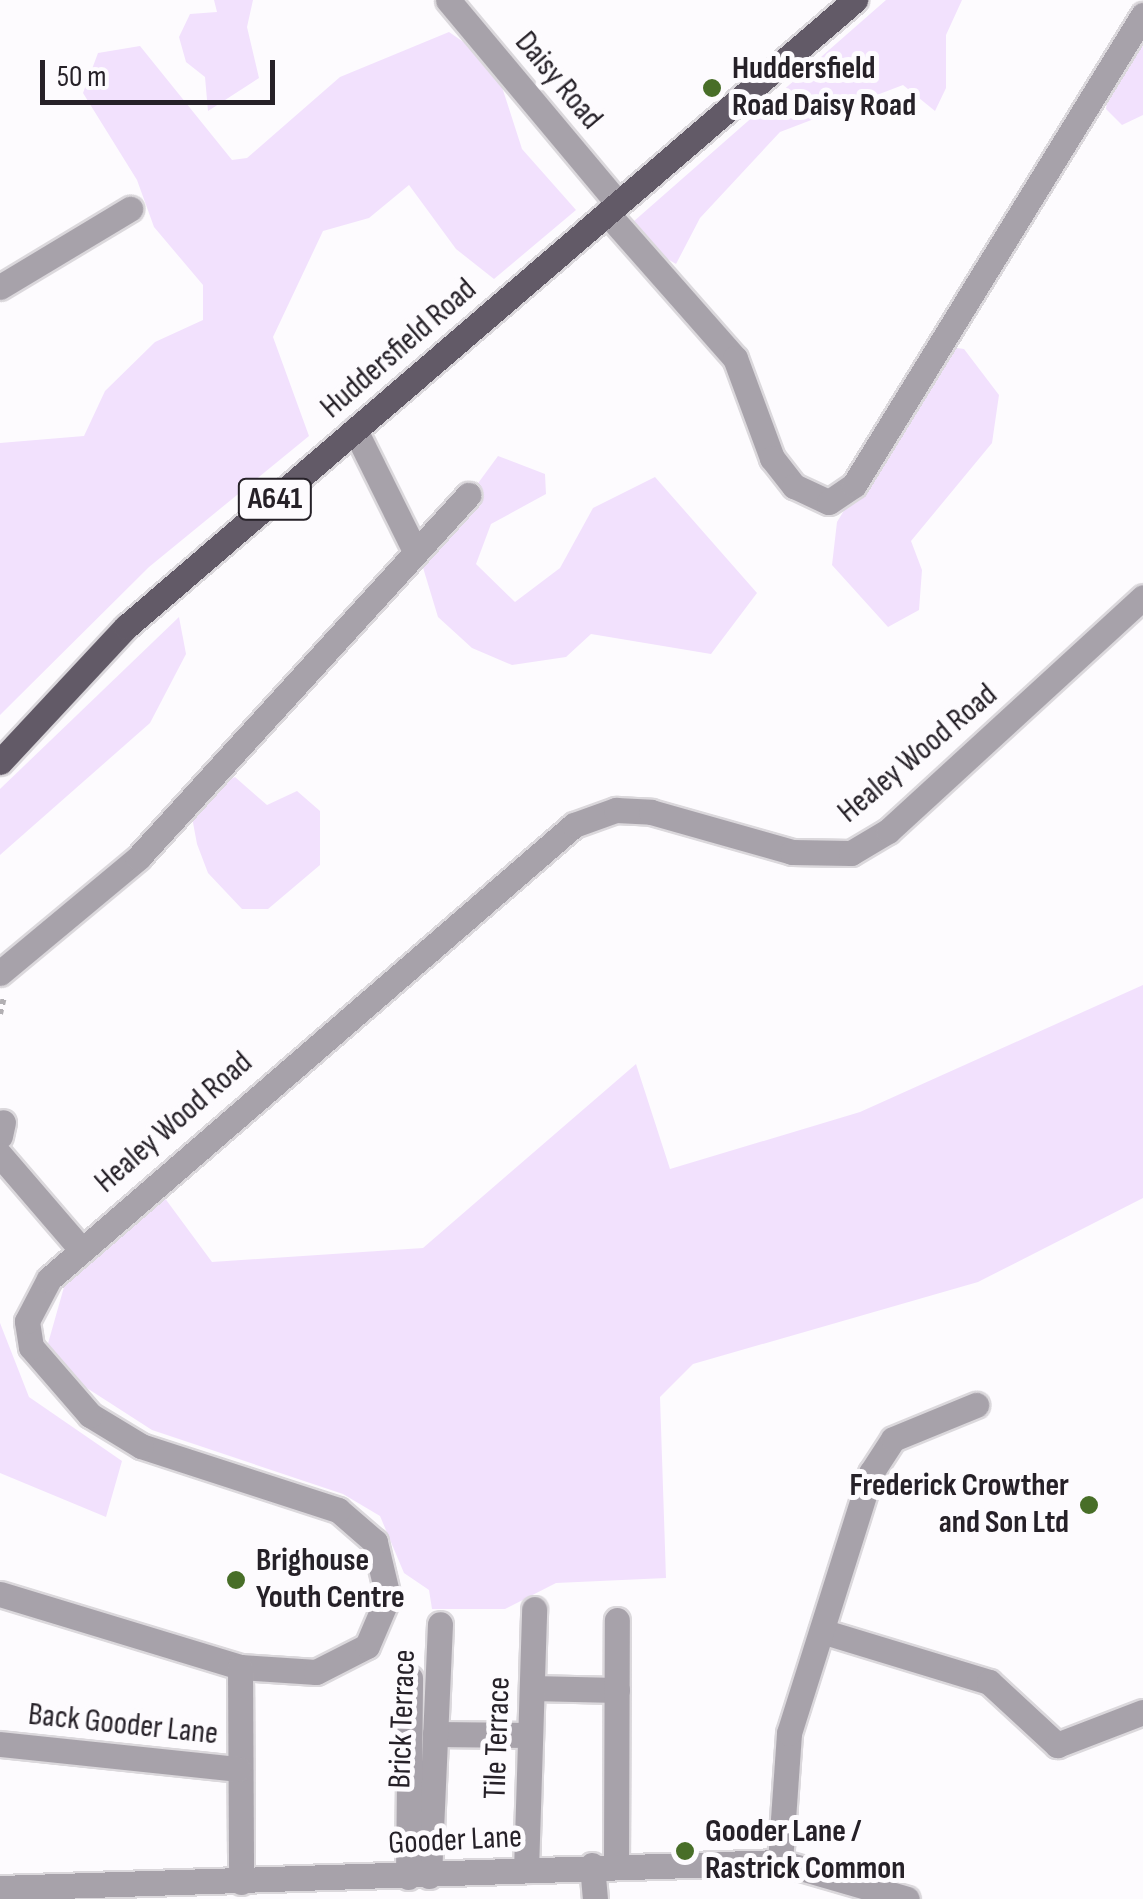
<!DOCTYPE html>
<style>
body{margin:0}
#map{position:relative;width:1143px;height:1899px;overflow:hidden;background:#fdfbfe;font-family:"Sofia Sans Condensed",sans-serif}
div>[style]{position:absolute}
.green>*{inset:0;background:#f2e1fd}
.path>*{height:6px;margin-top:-3px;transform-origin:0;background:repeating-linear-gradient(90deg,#b2afb3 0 5px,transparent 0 10px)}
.roads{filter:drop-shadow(2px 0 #dbd8dc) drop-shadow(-2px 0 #dbd8dc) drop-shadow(0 2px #dbd8dc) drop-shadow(0 -2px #dbd8dc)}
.minor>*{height:25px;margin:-12.5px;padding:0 12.5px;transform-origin:12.5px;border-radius:12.5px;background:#a7a2aa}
.major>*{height:25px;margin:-12.5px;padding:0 12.5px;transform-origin:12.5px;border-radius:12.5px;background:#625a67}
.dots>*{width:28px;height:28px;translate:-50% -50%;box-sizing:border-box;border:5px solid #fdfbfe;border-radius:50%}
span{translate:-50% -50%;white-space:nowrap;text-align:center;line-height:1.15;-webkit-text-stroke:10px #fdfbfe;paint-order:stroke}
.shield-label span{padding:2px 8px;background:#fdfbfe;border:2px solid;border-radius:8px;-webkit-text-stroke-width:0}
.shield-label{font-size:30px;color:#262128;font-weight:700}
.poi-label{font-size:32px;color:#262128;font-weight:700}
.left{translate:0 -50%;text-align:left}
.right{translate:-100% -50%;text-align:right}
.street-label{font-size:32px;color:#262128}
.scale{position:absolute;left:40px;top:60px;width:235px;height:45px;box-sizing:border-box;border:5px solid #262128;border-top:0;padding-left:12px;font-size:30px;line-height:35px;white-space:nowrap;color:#262128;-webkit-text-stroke:8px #fdfbfe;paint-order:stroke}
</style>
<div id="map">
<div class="green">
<i style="clip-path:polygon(214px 0,253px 0,247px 27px,259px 78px,208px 111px,205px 77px,186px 62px,179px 37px,190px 14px,217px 12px)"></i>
<i style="clip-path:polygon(886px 0,962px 0,946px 35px,946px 88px,935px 111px,903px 85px,780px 132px,700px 218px,676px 264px,644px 245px,633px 222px)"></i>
<i style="clip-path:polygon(1143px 21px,1143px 115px,1122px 125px,1106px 109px,1110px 79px)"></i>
<i style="clip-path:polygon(449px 32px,478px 52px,502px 87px,522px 149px,576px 210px,494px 279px,456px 249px,409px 185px,369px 218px,323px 231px,273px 337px,309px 436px,149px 567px,0 715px,0 443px,84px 436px,105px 391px,155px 342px,203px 320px,203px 285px,154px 227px,137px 180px,83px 93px,98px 53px,140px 46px,232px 160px,247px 158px,340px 77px)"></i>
<i style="clip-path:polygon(944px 346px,964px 349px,999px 395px,992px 443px,911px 541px,922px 570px,919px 610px,888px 627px,832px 565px,837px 522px)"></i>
<i style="clip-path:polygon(498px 456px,545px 474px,546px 494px,491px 524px,476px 564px,515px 602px,560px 568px,593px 508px,655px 477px,757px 593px,711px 654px,591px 634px,566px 657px,512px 665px,472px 648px,438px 617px,421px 561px)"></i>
<i style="clip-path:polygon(179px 617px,186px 654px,150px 723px,0 855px,0 789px)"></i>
<i style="clip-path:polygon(235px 777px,267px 805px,297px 791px,320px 811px,320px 865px,268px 909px,242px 909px,208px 873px,197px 844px,191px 812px,207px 790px)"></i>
<i style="clip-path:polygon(1143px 985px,1143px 1198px,978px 1282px,693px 1364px,660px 1397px,666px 1578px,556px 1583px,505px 1609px,432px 1609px,429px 1590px,404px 1573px,380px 1516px,343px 1494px,152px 1430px,79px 1383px,47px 1347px,64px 1287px,164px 1197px,212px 1262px,423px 1248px,636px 1064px,670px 1169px,860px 1112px)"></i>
<i style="clip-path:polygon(0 1323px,29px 1397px,122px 1461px,106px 1517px,0 1473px)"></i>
</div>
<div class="path">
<i style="left:0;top:1014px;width:17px;rotate:-77deg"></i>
</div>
<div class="roads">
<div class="minor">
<i style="left:448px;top:0;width:265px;rotate:50.1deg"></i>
<i style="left:607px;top:213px;width:193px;rotate:48.6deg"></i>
<i style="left:735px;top:358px;width:107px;rotate:69.7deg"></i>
<i style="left:772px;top:458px;width:36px;rotate:52deg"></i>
<i style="left:794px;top:486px;width:38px;rotate:25deg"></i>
<i style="left:829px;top:502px;width:30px;rotate:-34deg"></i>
<i style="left:854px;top:485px;width:552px;rotate:-58.41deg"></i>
<i style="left:0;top:287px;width:152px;rotate:-31deg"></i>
<i style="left:355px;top:430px;width:133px;rotate:63.6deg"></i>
<i style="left:0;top:973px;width:180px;rotate:-39.8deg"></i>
<i style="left:138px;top:858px;width:491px;rotate:-47.7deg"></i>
<i style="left:0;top:1136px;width:14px;rotate:-78deg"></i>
<i style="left:0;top:1155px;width:121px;rotate:49.3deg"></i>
<i style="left:0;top:1594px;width:251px;rotate:16.9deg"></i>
<i style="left:240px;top:1667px;width:76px;rotate:3.8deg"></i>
<i style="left:316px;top:1672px;width:57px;rotate:-27deg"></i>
<i style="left:367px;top:1646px;width:53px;rotate:-66.8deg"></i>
<i style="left:388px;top:1597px;width:57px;rotate:-103.3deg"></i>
<i style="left:375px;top:1542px;width:49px;rotate:-139.1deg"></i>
<i style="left:338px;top:1510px;width:207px;rotate:-162deg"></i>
<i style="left:141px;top:1446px;width:60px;rotate:-148.7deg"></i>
<i style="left:90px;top:1415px;width:90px;rotate:-130.9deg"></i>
<i style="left:31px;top:1347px;width:26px;rotate:-99deg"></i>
<i style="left:27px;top:1321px;width:47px;rotate:-62.4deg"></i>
<i style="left:49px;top:1279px;width:694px;rotate:-40.85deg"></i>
<i style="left:574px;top:825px;width:45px;rotate:-19.7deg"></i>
<i style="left:616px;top:810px;width:35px;rotate:3deg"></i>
<i style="left:651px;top:812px;width:147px;rotate:15.8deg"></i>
<i style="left:792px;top:852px;width:59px;rotate:1deg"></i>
<i style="left:851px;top:853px;width:43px;rotate:-30.7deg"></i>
<i style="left:888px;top:831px;width:346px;rotate:-42.5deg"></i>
<i style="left:828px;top:1633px;width:168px;rotate:16.9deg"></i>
<i style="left:989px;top:1682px;width:93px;rotate:42.8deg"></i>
<i style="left:1057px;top:1745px;width:92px;rotate:-21deg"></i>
<i style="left:240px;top:1667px;width:215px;rotate:89.7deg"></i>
<i style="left:532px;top:1688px;width:85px;rotate:1.3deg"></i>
<i style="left:435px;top:1734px;width:95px;rotate:0.6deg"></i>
<i style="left:0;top:1744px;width:240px;rotate:6deg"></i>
<i style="left:780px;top:1862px;width:129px;rotate:-86deg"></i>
<i style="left:789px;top:1733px;width:273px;rotate:-72.5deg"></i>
<i style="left:871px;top:1473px;width:40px;rotate:-57.1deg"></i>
<i style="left:893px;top:1439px;width:90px;rotate:-22.3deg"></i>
<i style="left:592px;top:1865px;width:34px;rotate:85deg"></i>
<i style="left:616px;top:1865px;width:245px;rotate:-89.8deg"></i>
<i style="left:526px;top:1870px;width:261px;rotate:-88.2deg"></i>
<i style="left:429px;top:1876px;width:252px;rotate:-87.5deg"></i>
<i style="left:408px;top:1877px;width:199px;rotate:-89.4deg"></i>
<i style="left:0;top:1888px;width:780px;rotate:-1.91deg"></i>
<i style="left:780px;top:1862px;width:132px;rotate:16.2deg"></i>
</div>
<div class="major">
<i style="left:0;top:762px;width:185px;rotate:-47deg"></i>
<i style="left:126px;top:627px;width:962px;rotate:-40.7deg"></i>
</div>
</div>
<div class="dots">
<i style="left:712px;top:88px;background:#486e28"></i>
<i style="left:1089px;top:1505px;background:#486e28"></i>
<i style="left:236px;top:1580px;background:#486e28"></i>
<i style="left:685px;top:1851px;background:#486e28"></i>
</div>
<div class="shield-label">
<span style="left:275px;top:499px">A641</span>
</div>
<div class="poi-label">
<span class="left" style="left:732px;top:88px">Huddersfield<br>Road Daisy Road</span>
<span class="right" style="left:1069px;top:1505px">Frederick Crowther<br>and Son Ltd</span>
<span class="left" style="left:256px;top:1580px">Brighouse<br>Youth Centre</span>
<span class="left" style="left:705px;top:1851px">Gooder Lane /<br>Rastrick Common</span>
</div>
<div class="street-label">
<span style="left:558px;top:81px;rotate:50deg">Daisy Road</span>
<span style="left:399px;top:349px;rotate:-41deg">Huddersfield Road</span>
<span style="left:918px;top:754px;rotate:-40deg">Healey Wood Road</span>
<span style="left:174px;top:1123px;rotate:-41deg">Healey Wood Road</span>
<span style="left:403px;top:1719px;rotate:-88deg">Brick Terrace</span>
<span style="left:123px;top:1725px;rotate:6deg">Back Gooder Lane</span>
<span style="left:498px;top:1738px;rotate:-88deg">Tile Terrace</span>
<span style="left:455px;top:1841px;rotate:-3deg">Gooder Lane</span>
</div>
<div class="scale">50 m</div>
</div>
